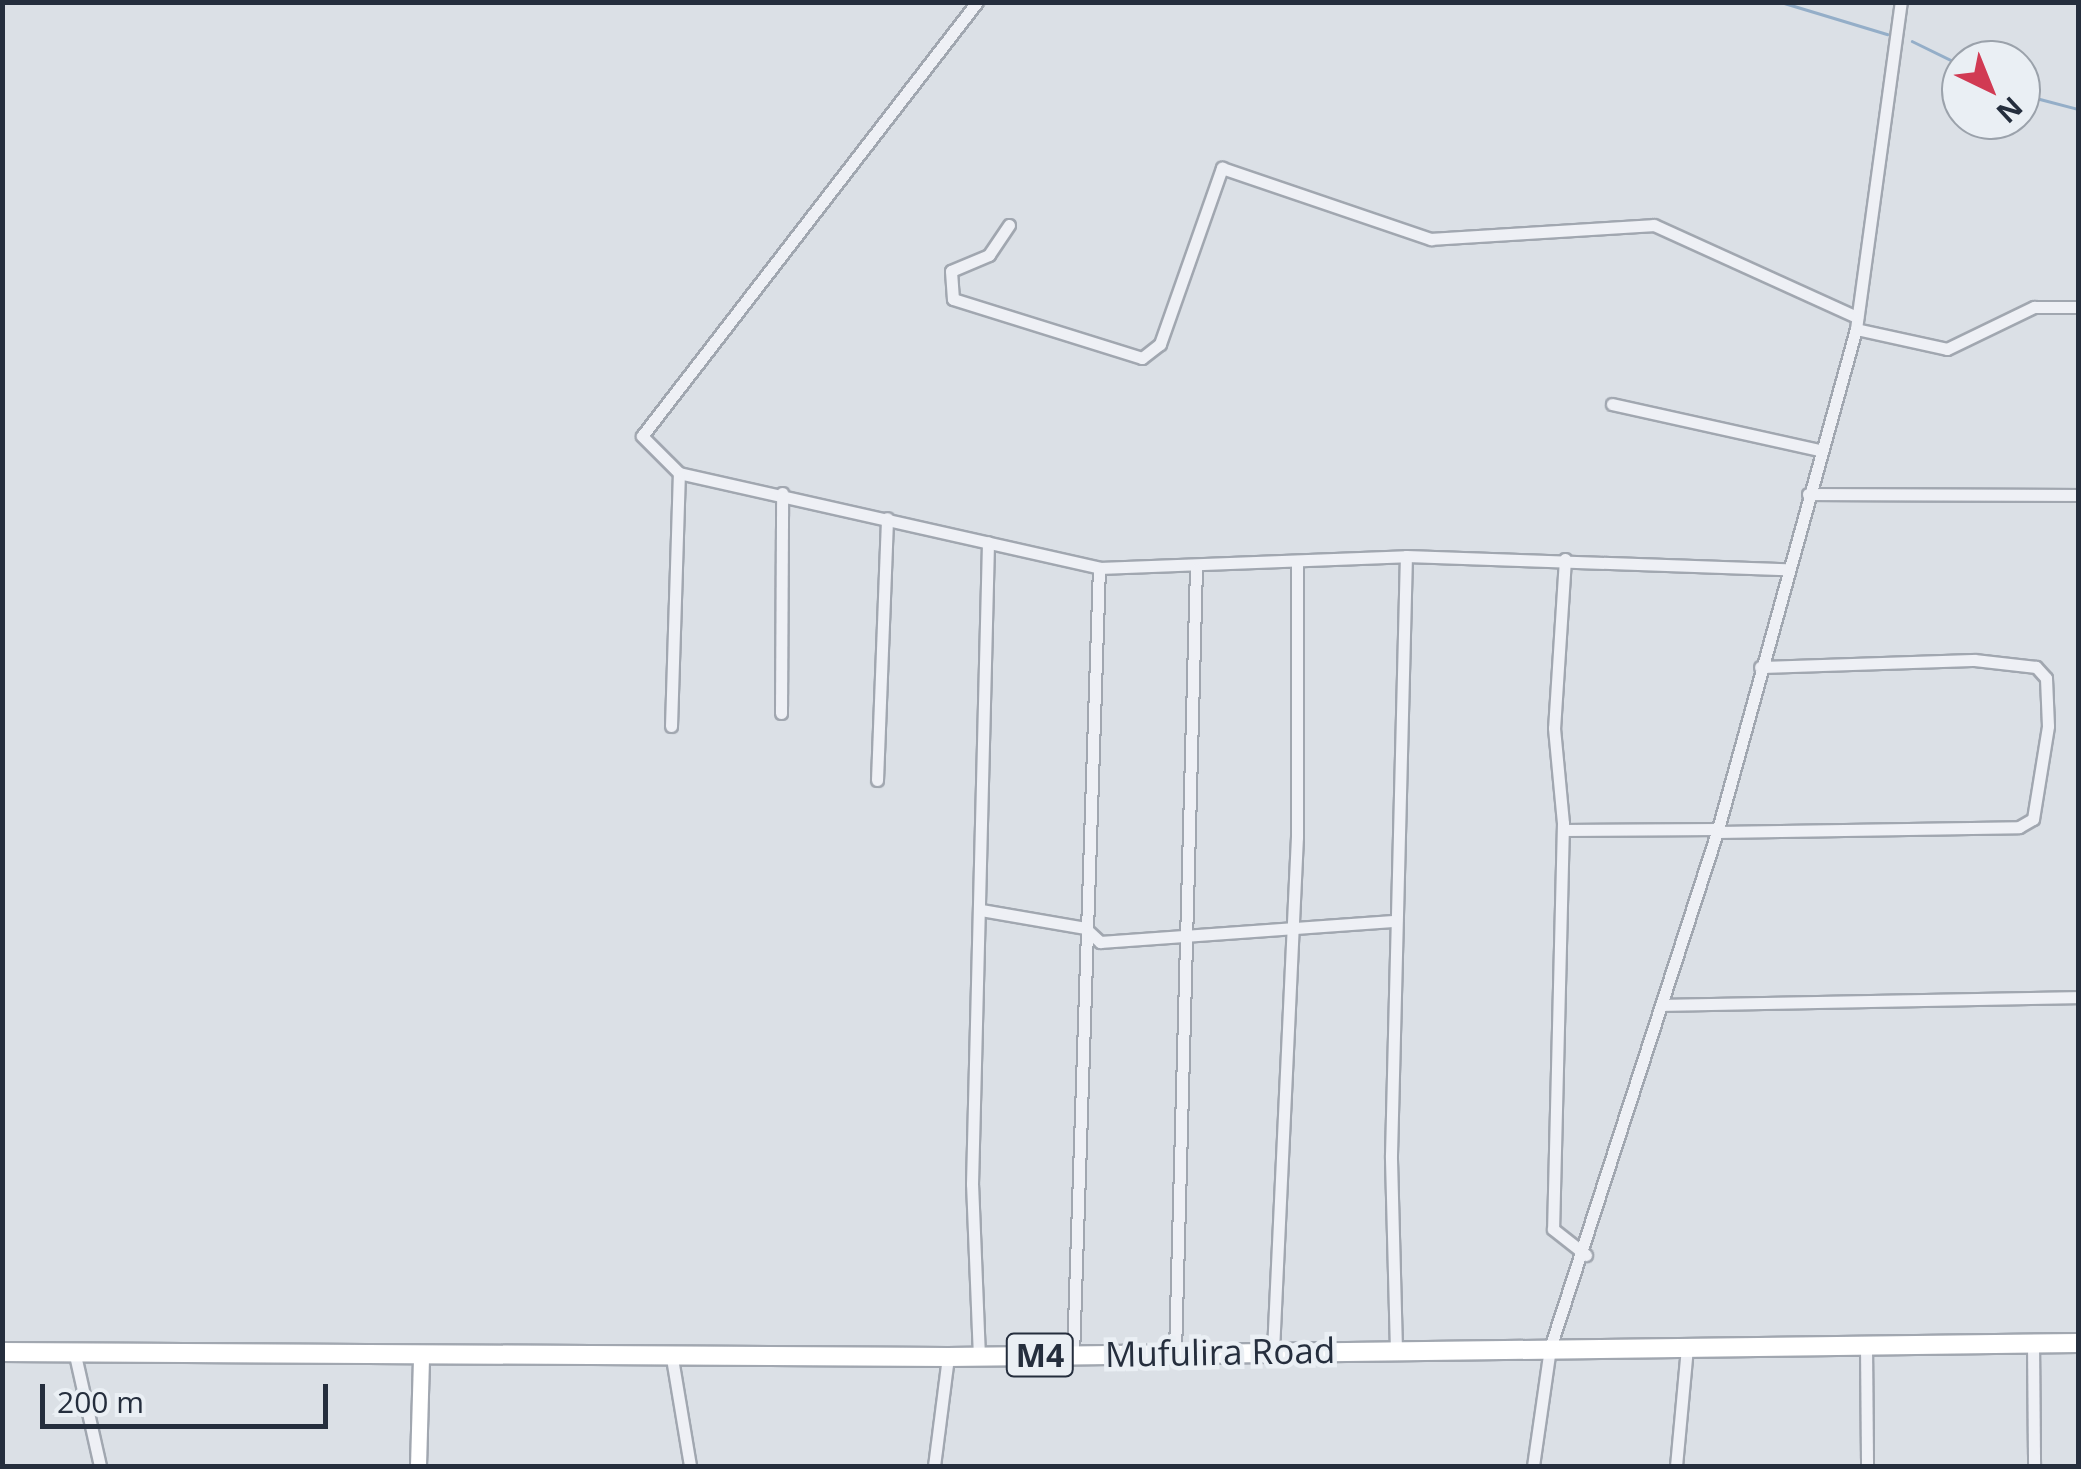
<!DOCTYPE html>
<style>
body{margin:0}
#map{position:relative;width:2081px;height:1469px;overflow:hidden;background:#dbe0e6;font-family:"Open Sans",sans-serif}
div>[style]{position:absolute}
.stream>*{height:2.5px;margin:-1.25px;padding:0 1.25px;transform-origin:1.25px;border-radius:1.25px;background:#94aec8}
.roads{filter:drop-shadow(2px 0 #a1a7b0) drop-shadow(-2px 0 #a1a7b0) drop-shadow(0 2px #a1a7b0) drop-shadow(0 -2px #a1a7b0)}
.street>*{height:11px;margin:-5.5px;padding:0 5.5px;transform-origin:5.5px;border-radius:5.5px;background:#eef0f5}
.secondary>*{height:15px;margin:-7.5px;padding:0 7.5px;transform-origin:7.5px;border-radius:7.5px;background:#fff}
.primary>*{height:18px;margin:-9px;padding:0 9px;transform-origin:9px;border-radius:9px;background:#fff}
span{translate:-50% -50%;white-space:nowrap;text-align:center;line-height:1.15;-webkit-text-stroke:9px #eaeff4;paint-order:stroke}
.shield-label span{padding:2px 8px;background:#eaeff4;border:2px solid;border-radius:8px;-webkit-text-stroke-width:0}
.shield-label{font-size:32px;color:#252e3d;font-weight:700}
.street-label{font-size:35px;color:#252e3d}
.frame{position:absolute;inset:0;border:5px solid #252e3d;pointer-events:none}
.north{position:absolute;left:1941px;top:40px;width:100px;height:100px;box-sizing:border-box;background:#eaeff4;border:2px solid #9ba2ab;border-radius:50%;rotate:137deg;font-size:28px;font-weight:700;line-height:40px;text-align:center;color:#252e3d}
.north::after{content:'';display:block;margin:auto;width:35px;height:45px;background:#d13a53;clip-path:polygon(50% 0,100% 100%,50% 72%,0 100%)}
.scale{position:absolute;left:40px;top:1384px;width:288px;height:45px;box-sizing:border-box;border:5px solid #252e3d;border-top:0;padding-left:12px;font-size:30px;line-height:35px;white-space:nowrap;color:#252e3d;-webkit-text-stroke:8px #eaeff4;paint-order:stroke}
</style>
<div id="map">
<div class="stream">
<i style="left:1781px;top:2px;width:111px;rotate:16.8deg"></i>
<i style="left:1912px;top:41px;width:55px;rotate:26.1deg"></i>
<i style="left:2021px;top:94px;width:59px;rotate:14.7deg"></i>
</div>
<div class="roads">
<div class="street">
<i style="left:977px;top:2px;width:548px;rotate:127.66deg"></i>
<i style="left:642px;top:436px;width:52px;rotate:45deg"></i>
<i style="left:679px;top:473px;width:431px;rotate:12.7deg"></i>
<i style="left:1099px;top:568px;width:307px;rotate:-2.2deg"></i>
<i style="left:1406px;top:556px;width:380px;rotate:2deg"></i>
<i style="left:1009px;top:225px;width:36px;rotate:124deg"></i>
<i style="left:989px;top:255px;width:41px;rotate:157.2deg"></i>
<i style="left:951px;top:271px;width:28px;rotate:86deg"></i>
<i style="left:953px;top:299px;width:198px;rotate:17.3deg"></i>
<i style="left:1142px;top:358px;width:23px;rotate:-38deg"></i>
<i style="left:1160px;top:344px;width:187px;rotate:-70.6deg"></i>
<i style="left:1222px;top:168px;width:221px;rotate:18.8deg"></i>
<i style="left:1431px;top:239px;width:223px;rotate:-3.6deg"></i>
<i style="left:1654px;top:225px;width:223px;rotate:24.4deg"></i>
<i style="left:1856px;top:329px;width:93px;rotate:12.4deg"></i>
<i style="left:1947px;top:349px;width:97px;rotate:-25.8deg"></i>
<i style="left:2034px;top:307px;width:44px"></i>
<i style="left:1612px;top:404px;width:213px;rotate:12.5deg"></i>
<i style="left:1808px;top:494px;width:270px;rotate:0.2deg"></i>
<i style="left:1565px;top:559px;width:169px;rotate:93.7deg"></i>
<i style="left:1554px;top:728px;width:95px;rotate:84.6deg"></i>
<i style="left:1563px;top:823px;width:406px;rotate:91.4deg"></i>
<i style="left:1553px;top:1229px;width:42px;rotate:38.2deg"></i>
<i style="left:781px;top:713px;width:220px;rotate:-89.7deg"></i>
<i style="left:671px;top:726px;width:253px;rotate:-88.2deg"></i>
<i style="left:877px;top:780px;width:262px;rotate:-87.8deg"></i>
<i style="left:1563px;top:830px;width:155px;rotate:-0.4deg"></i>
<i style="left:1717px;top:832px;width:302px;rotate:-0.9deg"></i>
<i style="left:2019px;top:827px;width:16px;rotate:-30deg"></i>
<i style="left:2033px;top:819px;width:94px;rotate:-80.8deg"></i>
<i style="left:2048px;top:726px;width:48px;rotate:-92.4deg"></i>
<i style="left:2046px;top:678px;width:15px;rotate:-132deg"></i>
<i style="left:2036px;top:667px;width:62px;rotate:-173.6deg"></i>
<i style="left:1974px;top:660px;width:214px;rotate:178.1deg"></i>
<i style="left:981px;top:910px;width:106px;rotate:9.8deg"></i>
<i style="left:1085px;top:928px;width:21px;rotate:43deg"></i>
<i style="left:1100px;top:942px;width:297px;rotate:-4.1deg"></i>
<i style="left:1663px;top:1005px;width:415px;rotate:-1.1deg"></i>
<i style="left:2033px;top:1343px;width:123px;rotate:89.5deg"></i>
<i style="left:1866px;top:1345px;width:121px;rotate:89.5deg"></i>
<i style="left:1396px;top:1350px;width:195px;rotate:-91.5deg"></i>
<i style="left:1391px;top:1155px;width:599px;rotate:-88.57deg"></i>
<i style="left:1273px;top:1351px;width:515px;rotate:-87.33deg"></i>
<i style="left:1297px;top:837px;width:274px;rotate:-90deg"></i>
<i style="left:1175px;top:1353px;width:784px;rotate:-88.47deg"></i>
<i style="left:75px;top:1355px;width:114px;rotate:77.3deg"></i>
<i style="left:1073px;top:1355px;width:787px;rotate:-88.11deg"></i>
<i style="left:979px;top:1357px;width:173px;rotate:-92.3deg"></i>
<i style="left:972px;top:1184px;width:642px;rotate:-88.57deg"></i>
<i style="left:672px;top:1358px;width:109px;rotate:80.5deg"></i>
<i style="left:934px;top:1466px;width:110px;rotate:-82.7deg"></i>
<i style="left:1533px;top:1466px;width:119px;rotate:-81.8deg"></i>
<i style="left:1550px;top:1348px;width:546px;rotate:-72.06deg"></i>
<i style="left:1718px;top:829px;width:519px;rotate:-74.57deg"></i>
<i style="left:1856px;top:329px;width:330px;rotate:-82.2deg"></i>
<i style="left:1676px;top:1466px;width:119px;rotate:-84.7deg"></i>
</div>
<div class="secondary">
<i style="left:418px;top:1466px;width:109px;rotate:-88.4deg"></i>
</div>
<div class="primary">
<i style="left:2px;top:1352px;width:946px;rotate:0.3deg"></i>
<i style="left:948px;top:1357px;width:1130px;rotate:-0.71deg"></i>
</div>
</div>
<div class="shield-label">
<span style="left:1040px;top:1355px">M4</span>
</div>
<div class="street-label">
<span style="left:1220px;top:1352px;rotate:-1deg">Mufulira Road</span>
</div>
<div class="frame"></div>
<div class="north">N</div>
<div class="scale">200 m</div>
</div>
